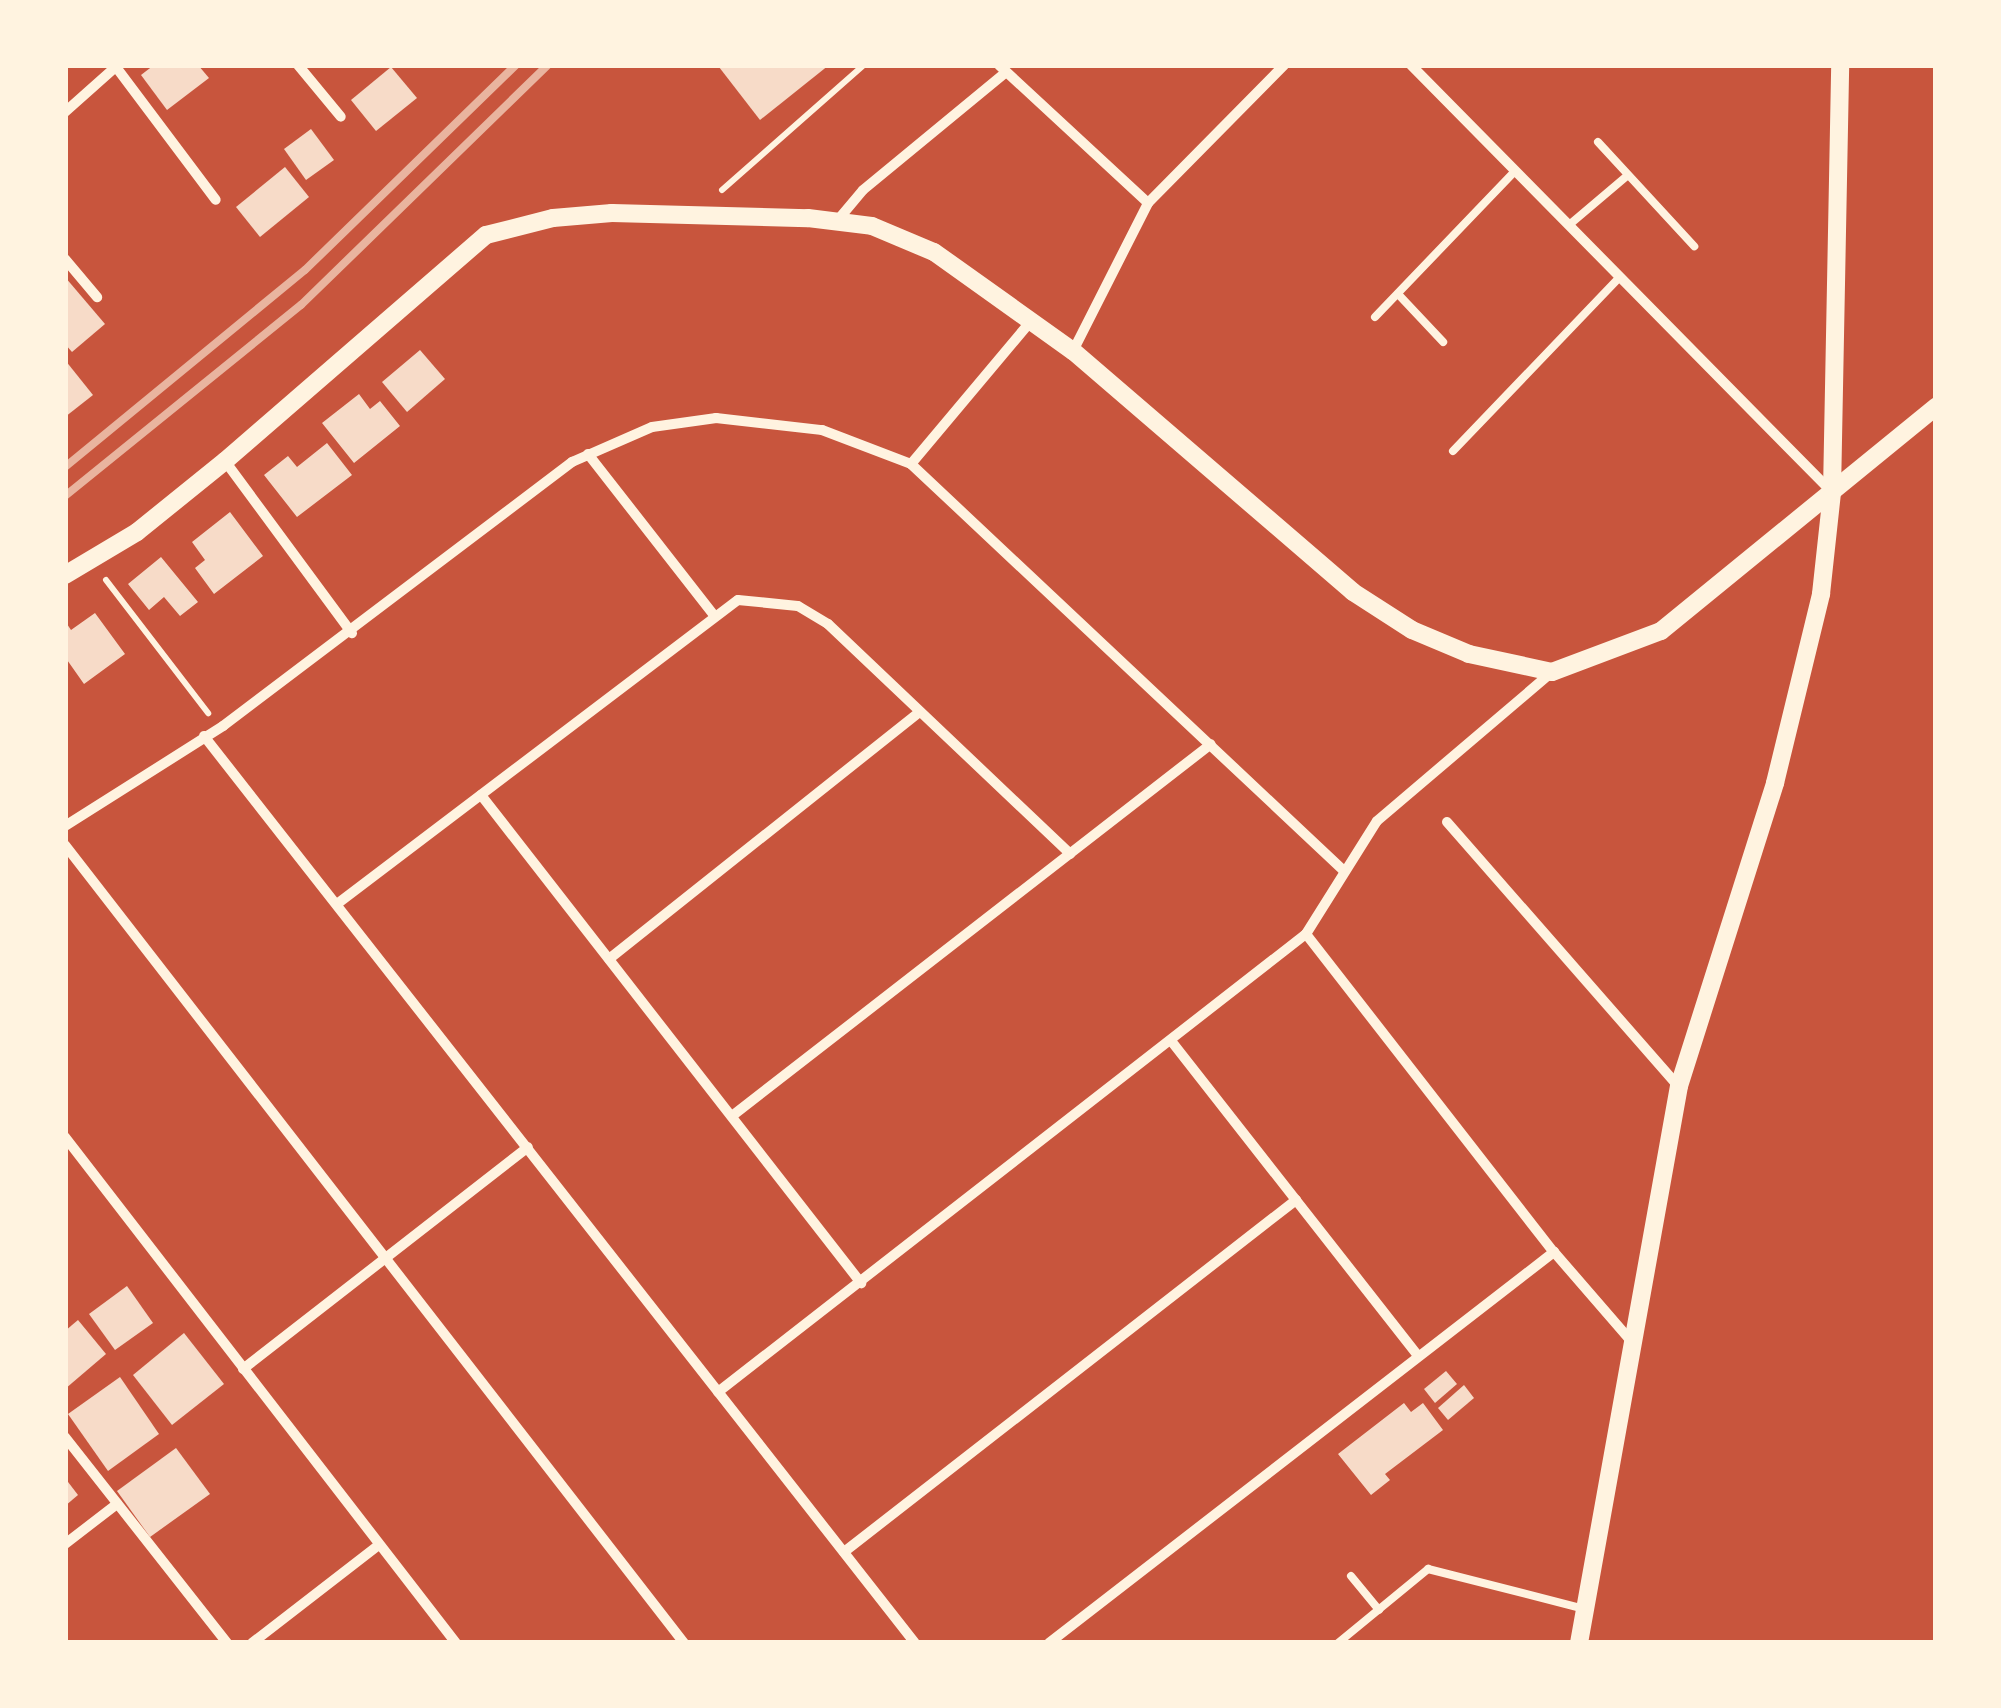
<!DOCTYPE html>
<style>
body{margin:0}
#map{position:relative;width:2001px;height:1708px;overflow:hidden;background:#c8553d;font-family:Rubik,sans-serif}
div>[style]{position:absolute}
.building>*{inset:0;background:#f7dbc8}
.path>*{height:6px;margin:-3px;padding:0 3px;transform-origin:3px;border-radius:3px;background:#fff3e0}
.service>*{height:8px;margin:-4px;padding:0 4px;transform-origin:4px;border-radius:4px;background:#fff3e0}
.minor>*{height:10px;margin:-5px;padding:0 5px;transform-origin:5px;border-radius:5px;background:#fff3e0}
.tertiary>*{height:18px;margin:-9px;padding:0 9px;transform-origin:9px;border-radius:9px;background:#fff3e0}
.rail>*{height:8px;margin:-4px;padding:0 4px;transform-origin:4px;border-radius:4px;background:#e9b49f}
span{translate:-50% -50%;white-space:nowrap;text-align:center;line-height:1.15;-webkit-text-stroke:8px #fff3e0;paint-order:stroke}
.frame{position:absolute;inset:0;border:68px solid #fff3e0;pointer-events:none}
</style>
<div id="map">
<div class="building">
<i style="clip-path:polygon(154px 65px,198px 65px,209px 78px,167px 110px,141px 75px)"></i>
<i style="clip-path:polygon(829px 65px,760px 120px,719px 67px,721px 65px)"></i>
<i style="clip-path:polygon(391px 67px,417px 98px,376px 131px,351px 100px)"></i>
<i style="clip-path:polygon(311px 129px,334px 160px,306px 180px,284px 149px)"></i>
<i style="clip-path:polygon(285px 167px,309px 197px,260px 237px,236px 207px)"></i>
<i style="clip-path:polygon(65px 277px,105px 324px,72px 352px,65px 344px)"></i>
<i style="clip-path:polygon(420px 350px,445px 379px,407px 412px,382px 382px)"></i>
<i style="clip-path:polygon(65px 360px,93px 395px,65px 417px)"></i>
<i style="clip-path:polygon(359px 394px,370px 409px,380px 401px,400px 426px,354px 463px,322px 423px)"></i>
<i style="clip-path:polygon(327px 443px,352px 475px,297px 517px,264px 475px,288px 456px,297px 467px)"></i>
<i style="clip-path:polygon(230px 512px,263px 556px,214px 594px,195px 568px,205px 560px,192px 542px)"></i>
<i style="clip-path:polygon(161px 557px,198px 602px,180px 616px,164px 597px,149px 610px,128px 584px)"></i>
<i style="clip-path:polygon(95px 613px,125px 654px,84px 684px,65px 657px,65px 621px,71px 630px)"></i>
<i style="clip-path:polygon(127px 1286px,153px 1323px,115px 1350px,89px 1314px)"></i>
<i style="clip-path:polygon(78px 1320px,106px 1354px,65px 1389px,65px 1331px)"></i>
<i style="clip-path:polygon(184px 1333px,224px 1384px,172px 1425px,133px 1375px)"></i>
<i style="clip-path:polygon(1446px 1371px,1457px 1384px,1435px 1403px,1424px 1389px)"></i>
<i style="clip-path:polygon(120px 1377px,159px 1434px,108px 1471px,68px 1414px)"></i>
<i style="clip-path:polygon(1464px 1385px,1474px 1398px,1448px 1420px,1438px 1408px)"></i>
<i style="clip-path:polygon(1404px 1403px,1411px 1412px,1423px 1403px,1443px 1430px,1385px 1474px,1390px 1480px,1371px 1495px,1338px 1454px)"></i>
<i style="clip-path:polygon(176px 1448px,210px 1494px,150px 1537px,117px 1491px)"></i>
<i style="clip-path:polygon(65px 1478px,78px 1495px,65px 1506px)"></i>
</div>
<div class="path">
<i style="left:722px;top:190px;width:189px;rotate:-41.4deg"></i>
<i style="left:106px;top:580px;width:168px;rotate:52.5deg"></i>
</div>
<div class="service">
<i style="left:1598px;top:142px;width:142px;rotate:47.3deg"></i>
<i style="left:1569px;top:225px;width:77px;rotate:-40.3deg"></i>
<i style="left:1398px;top:294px;width:66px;rotate:46.8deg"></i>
<i style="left:1375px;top:317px;width:202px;rotate:-46.2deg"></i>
<i style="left:1453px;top:451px;width:241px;rotate:-46.2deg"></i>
<i style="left:1351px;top:1576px;width:44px;rotate:50.5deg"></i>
<i style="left:1338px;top:1643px;width:117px;rotate:-39.4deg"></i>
<i style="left:1428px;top:1569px;width:162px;rotate:14.3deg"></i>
</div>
<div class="minor">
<i style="left:298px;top:65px;width:67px;rotate:50.4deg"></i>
<i style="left:999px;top:65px;width:203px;rotate:42.8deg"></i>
<i style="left:1411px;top:65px;width:600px;rotate:45.41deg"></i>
<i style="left:116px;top:67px;width:166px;rotate:53.1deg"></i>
<i style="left:65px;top:112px;width:71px;rotate:-41.6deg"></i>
<i style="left:837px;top:221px;width:40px;rotate:-50deg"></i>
<i style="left:863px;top:190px;width:185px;rotate:-39.5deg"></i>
<i style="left:65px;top:259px;width:50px;rotate:49.9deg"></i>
<i style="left:1073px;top:351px;width:166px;rotate:-63.1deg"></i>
<i style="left:1148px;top:203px;width:194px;rotate:-45.4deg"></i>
<i style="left:588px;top:454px;width:203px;rotate:52deg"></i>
<i style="left:225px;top:461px;width:214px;rotate:53.6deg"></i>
<i style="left:911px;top:464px;width:188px;rotate:-50deg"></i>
<i style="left:204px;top:736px;width:1152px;rotate:51.91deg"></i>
<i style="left:481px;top:795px;width:619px;rotate:52.09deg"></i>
<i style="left:1447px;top:822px;width:351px;rotate:48.8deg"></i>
<i style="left:65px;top:826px;width:187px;rotate:-32.3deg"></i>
<i style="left:223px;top:726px;width:438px;rotate:-37.1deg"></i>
<i style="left:572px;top:462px;width:87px;rotate:-23.6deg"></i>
<i style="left:652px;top:427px;width:65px;rotate:-8deg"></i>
<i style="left:716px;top:418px;width:107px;rotate:6.5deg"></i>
<i style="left:822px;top:430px;width:95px;rotate:20.9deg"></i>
<i style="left:911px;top:464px;width:593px;rotate:43.22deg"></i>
<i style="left:65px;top:845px;width:1010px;rotate:52.2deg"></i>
<i style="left:337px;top:904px;width:503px;rotate:-37.17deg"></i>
<i style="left:738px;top:600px;width:60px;rotate:5.7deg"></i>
<i style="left:798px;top:606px;width:35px;rotate:31deg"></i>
<i style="left:828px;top:624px;width:334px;rotate:43.5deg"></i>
<i style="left:1306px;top:934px;width:403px;rotate:52.1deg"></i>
<i style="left:1554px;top:1252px;width:119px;rotate:49.1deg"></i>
<i style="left:609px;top:959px;width:395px;rotate:-38.5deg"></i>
<i style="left:1172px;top:1042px;width:399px;rotate:51.9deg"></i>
<i style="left:732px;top:1116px;width:606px;rotate:-37.83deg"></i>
<i style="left:65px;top:1137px;width:639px;rotate:52.31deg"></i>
<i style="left:243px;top:1369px;width:361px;rotate:-37.9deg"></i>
<i style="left:718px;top:1392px;width:745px;rotate:-37.92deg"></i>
<i style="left:1306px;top:934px;width:133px;rotate:-57.9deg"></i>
<i style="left:1377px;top:821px;width:230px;rotate:-40.4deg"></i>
<i style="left:65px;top:1437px;width:262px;rotate:51.8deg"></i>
<i style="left:65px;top:1544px;width:66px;rotate:-37.6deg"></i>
<i style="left:844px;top:1552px;width:573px;rotate:-37.91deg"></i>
<i style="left:252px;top:1643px;width:160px;rotate:-37.7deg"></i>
<i style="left:1049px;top:1643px;width:639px;rotate:-37.75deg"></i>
</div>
<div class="tertiary">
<i style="left:65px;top:575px;width:84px;rotate:-30.8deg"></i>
<i style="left:137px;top:532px;width:113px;rotate:-38.9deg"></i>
<i style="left:225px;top:461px;width:345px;rotate:-40.9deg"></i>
<i style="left:486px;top:235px;width:69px;rotate:-14.2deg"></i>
<i style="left:553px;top:218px;width:59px;rotate:-4.8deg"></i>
<i style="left:612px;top:213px;width:196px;rotate:1.5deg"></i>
<i style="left:808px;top:218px;width:64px;rotate:7.1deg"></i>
<i style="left:872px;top:226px;width:67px;rotate:22.8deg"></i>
<i style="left:934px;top:252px;width:171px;rotate:35.5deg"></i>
<i style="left:1073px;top:351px;width:369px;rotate:40.7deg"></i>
<i style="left:1353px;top:592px;width:70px;rotate:32.8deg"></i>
<i style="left:1412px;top:630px;width:62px;rotate:22.8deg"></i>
<i style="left:1469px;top:654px;width:85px;rotate:12.2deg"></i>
<i style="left:1552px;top:672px;width:116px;rotate:-20.6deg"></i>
<i style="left:1661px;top:631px;width:355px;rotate:-39.2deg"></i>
<i style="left:1579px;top:1643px;width:566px;rotate:-79.82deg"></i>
<i style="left:1679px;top:1086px;width:318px;rotate:-72.4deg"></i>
<i style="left:1775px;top:783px;width:195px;rotate:-76.3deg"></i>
<i style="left:1821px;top:594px;width:103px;rotate:-83.8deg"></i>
<i style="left:1832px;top:492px;width:427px;rotate:-88.9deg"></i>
</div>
<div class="rail">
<i style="left:65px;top:467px;width:310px;rotate:-39.4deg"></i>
<i style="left:305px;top:270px;width:294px;rotate:-44.2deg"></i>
<i style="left:65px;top:496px;width:304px;rotate:-39deg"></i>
<i style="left:301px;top:305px;width:344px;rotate:-44.2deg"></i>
</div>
<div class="frame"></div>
</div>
